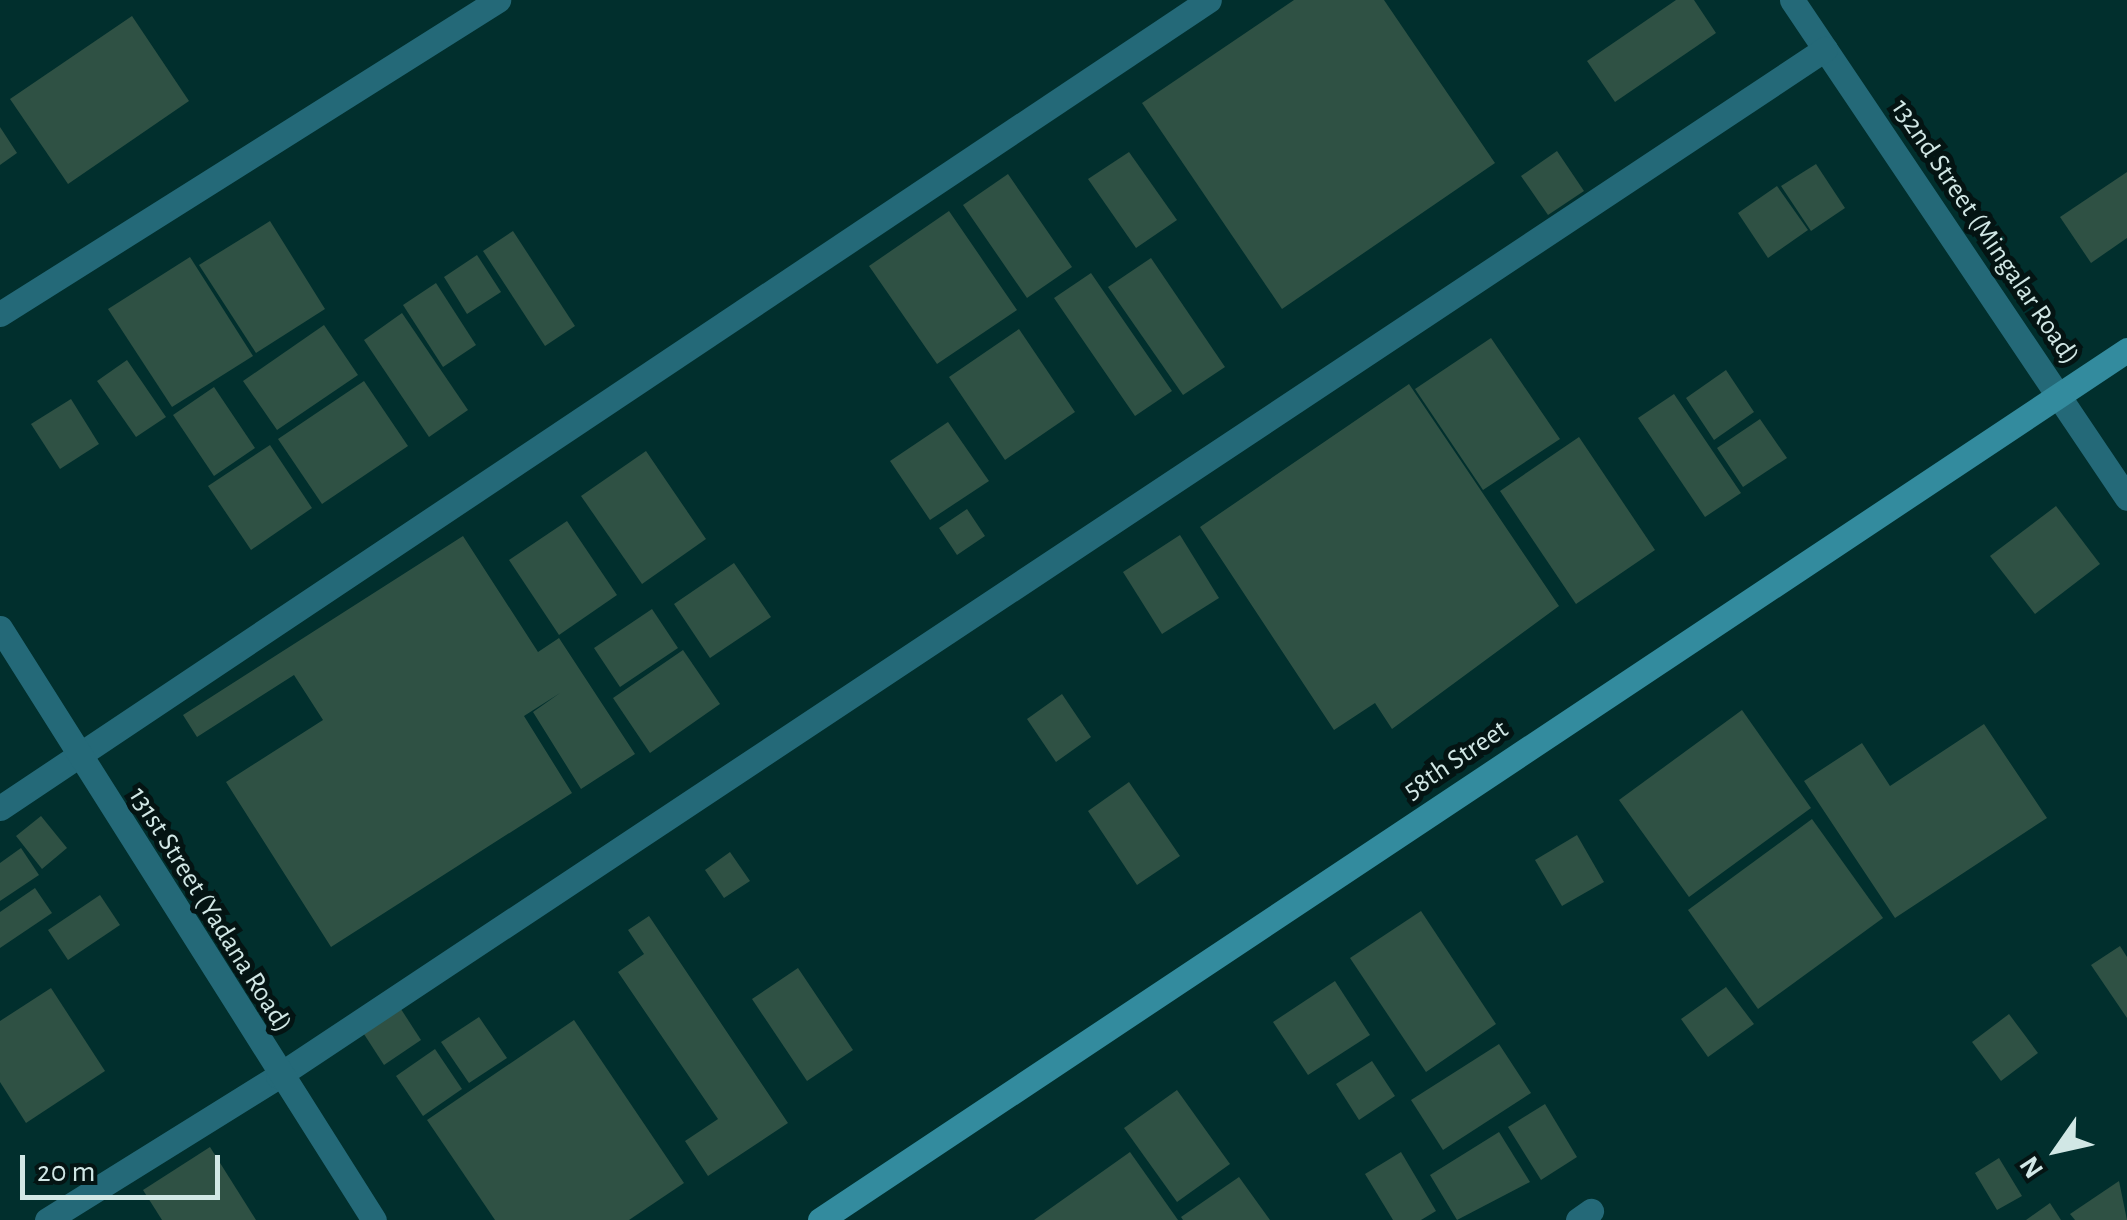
<!DOCTYPE html>
<style>
body{margin:0}
#map{position:relative;width:2127px;height:1220px;overflow:hidden;background:#012f2d;font-family:"Alegreya Sans",sans-serif}
div>[style]{position:absolute}
.building>*{inset:0;background:#2f5144}
.minor>*{height:25px;margin:-12.5px;padding:0 12.5px;transform-origin:12.5px;border-radius:12.5px;background:#246978}
.tertiary>*{height:25px;margin:-12.5px;padding:0 12.5px;transform-origin:12.5px;border-radius:12.5px;background:#246978}
.secondary>*{height:25px;margin:-12.5px;padding:0 12.5px;transform-origin:12.5px;border-radius:12.5px;background:#338b9e}
span{translate:-50% -50%;white-space:nowrap;text-align:center;line-height:1.15;-webkit-text-stroke:10px #041413;paint-order:stroke}
.street-label{font-size:28px;color:#d1e7e5}
.north{position:absolute;left:2007px;top:1100px;width:100px;height:100px;-webkit-text-stroke:8px #041413;paint-order:stroke;rotate:236deg;font-size:28px;font-weight:700;line-height:40px;text-align:center;color:#d1e7e5}
.north::after{content:'';display:block;margin:auto;width:35px;height:45px;background:#d1e7e5;clip-path:polygon(50% 0,100% 100%,50% 72%,0 100%)}
.scale{position:absolute;left:20px;top:1155px;width:200px;height:45px;box-sizing:border-box;border:5px solid #d1e7e5;border-top:0;padding-left:12px;font-size:30px;line-height:35px;white-space:nowrap;color:#d1e7e5;-webkit-text-stroke:8px #041413;paint-order:stroke}
</style>
<div id="map">
<div class="building">
<i style="clip-path:polygon(1294px 0,1384px 0,1495px 163px,1282px 309px,1142px 103px)"></i>
<i style="clip-path:polygon(1676px 0,1694px 0,1716px 33px,1615px 102px,1587px 61px)"></i>
<i style="clip-path:polygon(132px 16px,189px 101px,68px 184px,10px 99px)"></i>
<i style="clip-path:polygon(0 127px,17px 153px,0 165px)"></i>
<i style="clip-path:polygon(1557px 151px,1584px 191px,1548px 215px,1521px 176px)"></i>
<i style="clip-path:polygon(1129px 152px,1177px 220px,1136px 248px,1088px 179px)"></i>
<i style="clip-path:polygon(1816px 164px,1845px 208px,1811px 231px,1781px 186px)"></i>
<i style="clip-path:polygon(2127px 172px,2127px 238px,2091px 263px,2060px 217px)"></i>
<i style="clip-path:polygon(1008px 174px,1072px 267px,1027px 298px,963px 205px)"></i>
<i style="clip-path:polygon(1777px 186px,1808px 230px,1768px 258px,1738px 213px)"></i>
<i style="clip-path:polygon(949px 211px,1017px 310px,937px 364px,869px 266px)"></i>
<i style="clip-path:polygon(270px 221px,325px 309px,256px 353px,199px 265px)"></i>
<i style="clip-path:polygon(513px 231px,575px 326px,545px 346px,483px 251px)"></i>
<i style="clip-path:polygon(477px 255px,501px 292px,467px 314px,444px 277px)"></i>
<i style="clip-path:polygon(190px 257px,253px 356px,172px 407px,108px 309px)"></i>
<i style="clip-path:polygon(1151px 258px,1225px 367px,1183px 395px,1108px 287px)"></i>
<i style="clip-path:polygon(1091px 273px,1172px 391px,1135px 416px,1054px 298px)"></i>
<i style="clip-path:polygon(436px 283px,476px 345px,443px 367px,403px 305px)"></i>
<i style="clip-path:polygon(402px 313px,468px 410px,429px 437px,364px 340px)"></i>
<i style="clip-path:polygon(324px 325px,358px 375px,277px 430px,243px 381px)"></i>
<i style="clip-path:polygon(1019px 329px,1075px 412px,1005px 460px,949px 377px)"></i>
<i style="clip-path:polygon(1491px 338px,1560px 439px,1483px 490px,1415px 389px)"></i>
<i style="clip-path:polygon(127px 360px,166px 417px,136px 437px,97px 381px)"></i>
<i style="clip-path:polygon(1726px 370px,1754px 412px,1714px 440px,1686px 398px)"></i>
<i style="clip-path:polygon(364px 381px,408px 446px,322px 504px,278px 439px)"></i>
<i style="clip-path:polygon(1409px 384px,1559px 606px,1392px 729px,1375px 703px,1334px 730px,1200px 527px)"></i>
<i style="clip-path:polygon(214px 387px,255px 448px,214px 476px,173px 415px)"></i>
<i style="clip-path:polygon(1674px 394px,1741px 493px,1705px 517px,1638px 418px)"></i>
<i style="clip-path:polygon(71px 399px,99px 444px,60px 469px,31px 424px)"></i>
<i style="clip-path:polygon(1760px 419px,1787px 458px,1743px 487px,1717px 448px)"></i>
<i style="clip-path:polygon(948px 422px,989px 481px,930px 520px,890px 461px)"></i>
<i style="clip-path:polygon(1579px 437px,1655px 550px,1576px 604px,1500px 491px)"></i>
<i style="clip-path:polygon(270px 445px,312px 508px,251px 550px,208px 486px)"></i>
<i style="clip-path:polygon(646px 451px,706px 539px,642px 584px,581px 496px)"></i>
<i style="clip-path:polygon(2056px 506px,2100px 564px,2035px 614px,1990px 556px)"></i>
<i style="clip-path:polygon(967px 509px,985px 536px,957px 555px,939px 528px)"></i>
<i style="clip-path:polygon(567px 521px,617px 595px,559px 635px,509px 560px)"></i>
<i style="clip-path:polygon(1180px 535px,1219px 598px,1162px 634px,1123px 572px)"></i>
<i style="clip-path:polygon(463px 536px,538px 652px,559px 638px,635px 754px,581px 789px,533px 712px,560px 693px,524px 716px,572px 793px,331px 947px,226px 782px,323px 720px,294px 675px,197px 737px,183px 715px)"></i>
<i style="clip-path:polygon(734px 563px,771px 617px,710px 658px,674px 604px)"></i>
<i style="clip-path:polygon(652px 609px,678px 648px,620px 687px,594px 648px)"></i>
<i style="clip-path:polygon(683px 650px,720px 704px,650px 753px,613px 698px)"></i>
<i style="clip-path:polygon(1062px 694px,1091px 737px,1056px 762px,1027px 719px)"></i>
<i style="clip-path:polygon(1742px 710px,1811px 808px,1689px 897px,1619px 800px)"></i>
<i style="clip-path:polygon(1984px 724px,2047px 818px,1895px 918px,1804px 781px,1862px 743px,1890px 786px)"></i>
<i style="clip-path:polygon(1129px 782px,1180px 856px,1137px 885px,1088px 811px)"></i>
<i style="clip-path:polygon(41px 816px,67px 848px,42px 869px,16px 836px)"></i>
<i style="clip-path:polygon(1812px 819px,1883px 918px,1758px 1009px,1688px 910px)"></i>
<i style="clip-path:polygon(1577px 835px,1604px 882px,1562px 906px,1535px 860px)"></i>
<i style="clip-path:polygon(21px 848px,39px 875px,0 901px,0 863px)"></i>
<i style="clip-path:polygon(730px 852px,750px 881px,724px 898px,705px 870px)"></i>
<i style="clip-path:polygon(35px 888px,52px 913px,0 948px,0 912px)"></i>
<i style="clip-path:polygon(100px 895px,120px 925px,68px 960px,48px 930px)"></i>
<i style="clip-path:polygon(1421px 911px,1496px 1024px,1426px 1072px,1350px 958px)"></i>
<i style="clip-path:polygon(649px 916px,788px 1123px,708px 1176px,685px 1141px,718px 1119px,618px 972px,644px 954px,628px 930px)"></i>
<i style="clip-path:polygon(2120px 946px,2127px 957px,2127px 1018px,2091px 965px)"></i>
<i style="clip-path:polygon(798px 968px,853px 1050px,807px 1081px,752px 999px)"></i>
<i style="clip-path:polygon(1335px 981px,1370px 1035px,1308px 1075px,1273px 1022px)"></i>
<i style="clip-path:polygon(1726px 987px,1754px 1024px,1708px 1057px,1681px 1019px)"></i>
<i style="clip-path:polygon(51px 988px,105px 1071px,26px 1123px,0 1082px,0 1021px)"></i>
<i style="clip-path:polygon(399px 1006px,421px 1040px,384px 1065px,362px 1031px)"></i>
<i style="clip-path:polygon(2009px 1014px,2038px 1053px,2001px 1081px,1972px 1042px)"></i>
<i style="clip-path:polygon(479px 1017px,507px 1058px,469px 1083px,441px 1042px)"></i>
<i style="clip-path:polygon(574px 1020px,684px 1183px,629px 1220px,495px 1220px,427px 1120px)"></i>
<i style="clip-path:polygon(1499px 1044px,1531px 1093px,1443px 1150px,1411px 1100px)"></i>
<i style="clip-path:polygon(435px 1049px,462px 1089px,423px 1116px,396px 1076px)"></i>
<i style="clip-path:polygon(1372px 1061px,1395px 1096px,1359px 1120px,1336px 1084px)"></i>
<i style="clip-path:polygon(1177px 1090px,1230px 1164px,1177px 1202px,1124px 1128px)"></i>
<i style="clip-path:polygon(1545px 1104px,1577px 1157px,1541px 1180px,1508px 1127px)"></i>
<i style="clip-path:polygon(1499px 1132px,1530px 1182px,1457px 1220px,1430px 1175px)"></i>
<i style="clip-path:polygon(210px 1147px,256px 1220px,162px 1220px,143px 1190px)"></i>
<i style="clip-path:polygon(1130px 1152px,1178px 1220px,1034px 1220px)"></i>
<i style="clip-path:polygon(1401px 1152px,1436px 1211px,1421px 1220px,1393px 1220px,1365px 1174px)"></i>
<i style="clip-path:polygon(1999px 1158px,2022px 1196px,1997px 1210px,1975px 1173px)"></i>
<i style="clip-path:polygon(1239px 1177px,1270px 1220px,1183px 1220px,1181px 1217px)"></i>
<i style="clip-path:polygon(2119px 1181px,2127px 1220px,2075px 1220px,2070px 1214px)"></i>
<i style="clip-path:polygon(2050px 1203px,2061px 1220px,2026px 1220px)"></i>
</div>
<div class="minor">
<i style="left:1792px;top:0;width:600px;rotate:56.07deg"></i>
<i style="left:0;top:314px;width:589px;rotate:-32.23deg"></i>
<i style="left:0;top:808px;width:1454px;rotate:-33.76deg"></i>
<i style="left:47px;top:1220px;width:272px;rotate:-31.9deg"></i>
<i style="left:278px;top:1076px;width:1857px;rotate:-33.58deg"></i>
<i style="left:1578px;top:1220px;width:16px;rotate:-35deg"></i>
</div>
<div class="tertiary">
<i style="left:0;top:628px;width:700px;rotate:57.72deg"></i>
</div>
<div class="secondary">
<i style="left:820px;top:1220px;width:1570px;rotate:-33.65deg"></i>
</div>
<div class="street-label">
<span style="left:1985px;top:232px;rotate:56deg">132nd Street (Mingalar Road)</span>
<span style="left:1456px;top:760px;rotate:-34deg">58th Street</span>
<span style="left:210px;top:910px;rotate:58deg">131st Street (Yadana Road)</span>
</div>
<div class="north">N</div>
<div class="scale">20 m</div>
</div>
